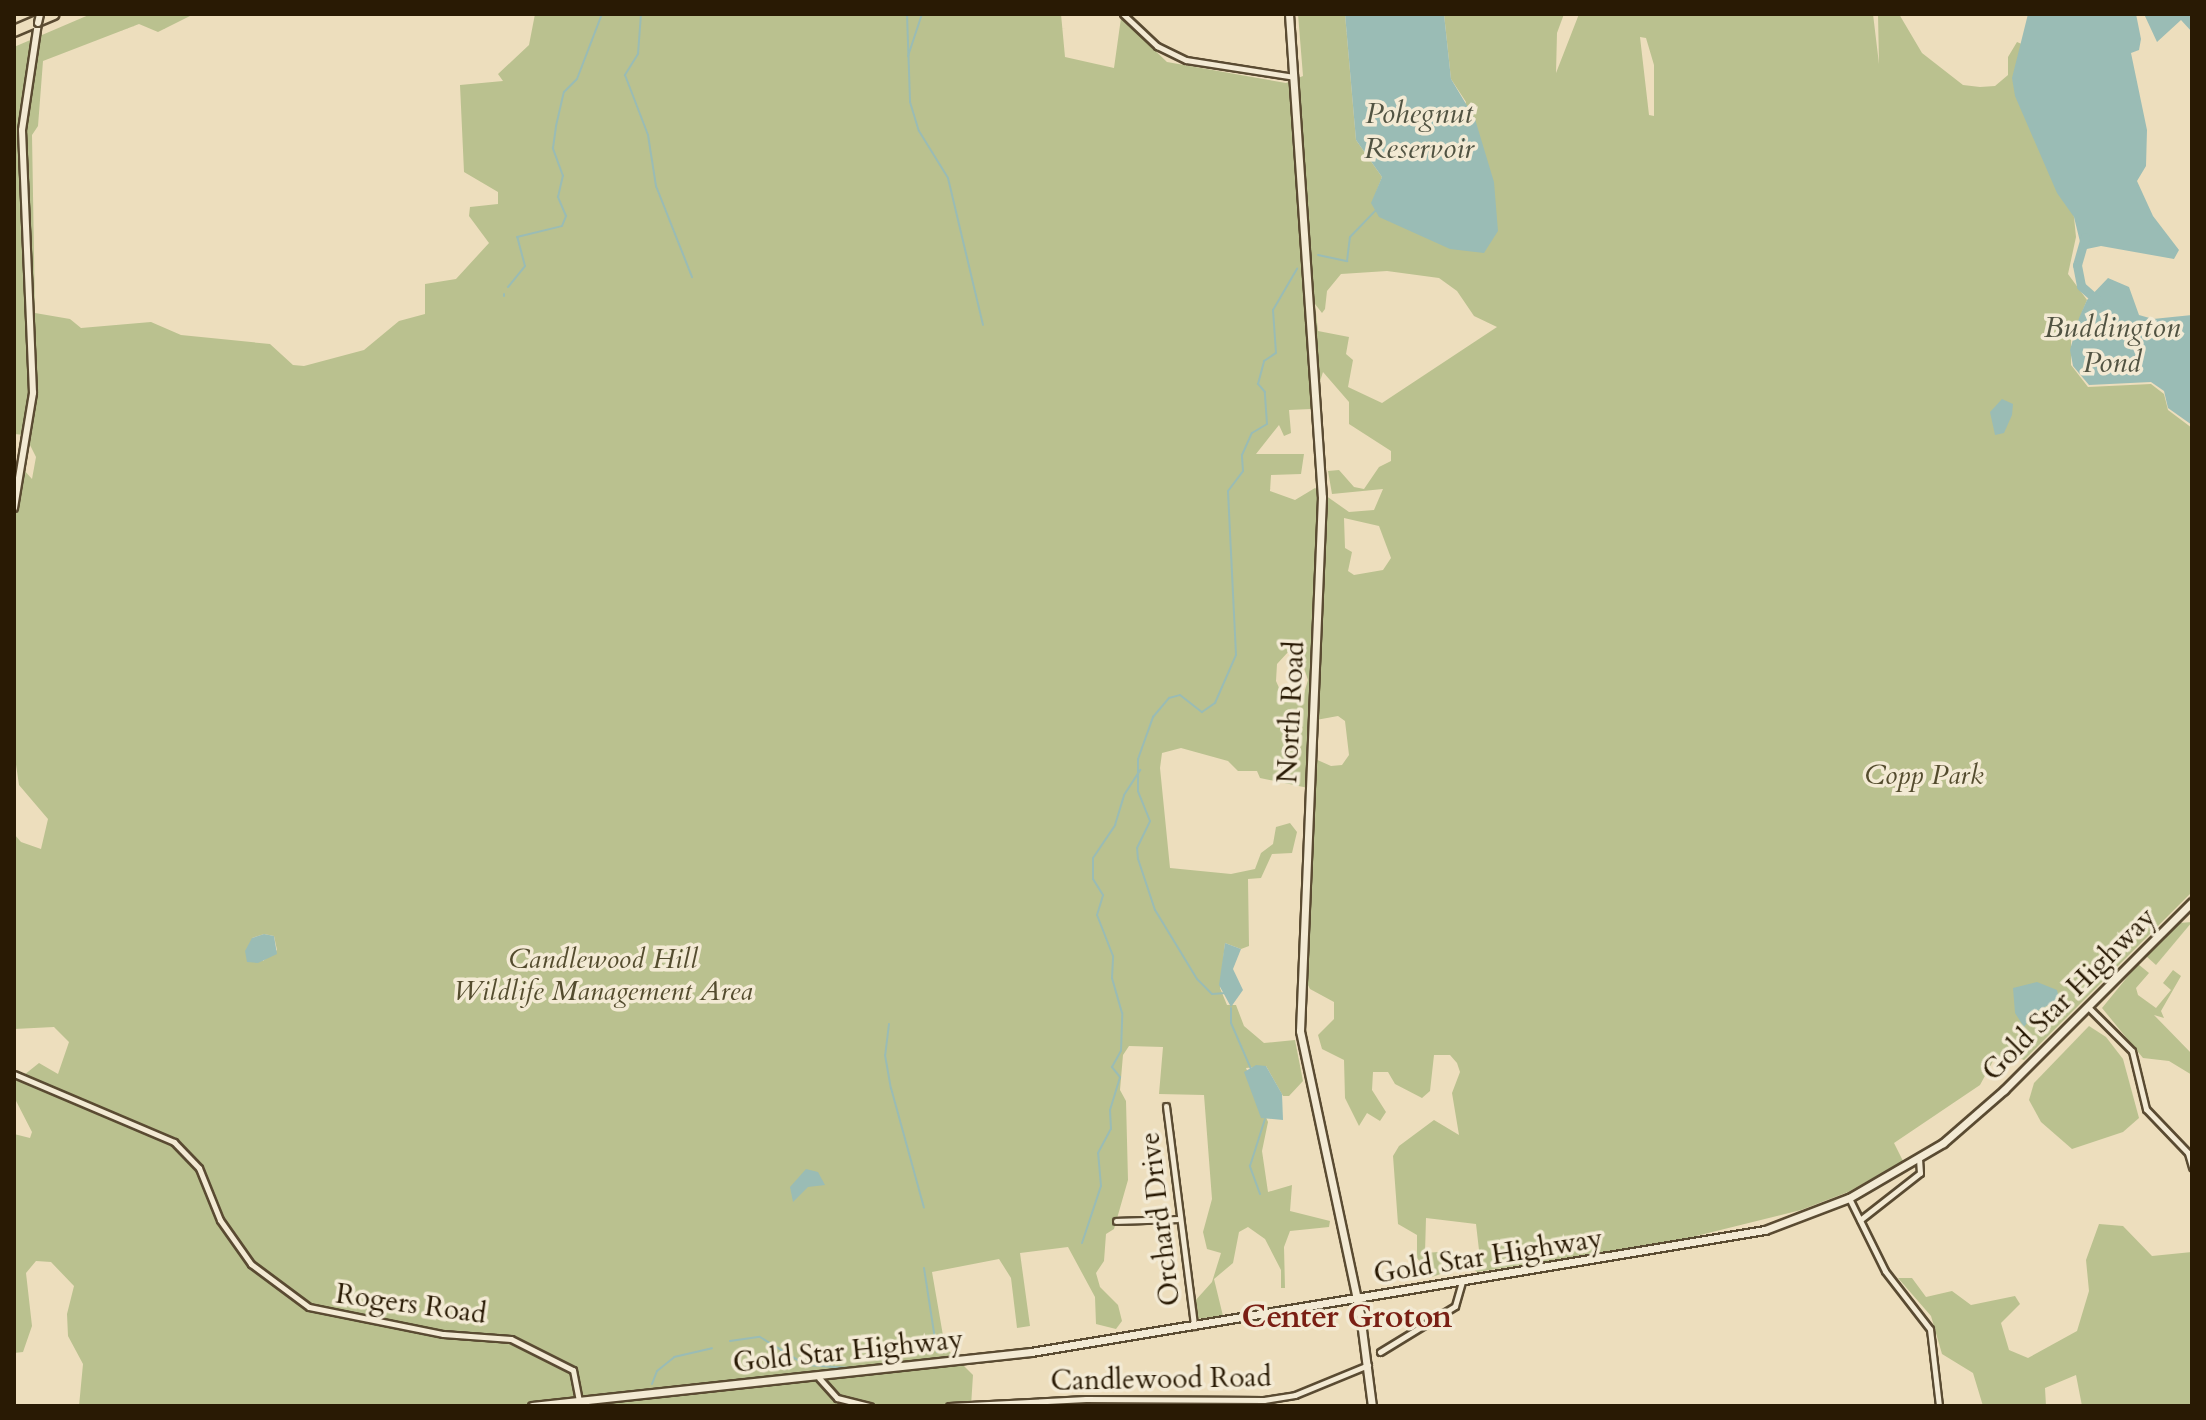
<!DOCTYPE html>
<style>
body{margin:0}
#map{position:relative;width:2206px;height:1420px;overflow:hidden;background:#eddebd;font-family:Cardo,serif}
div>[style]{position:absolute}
.green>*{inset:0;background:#bac18f}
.water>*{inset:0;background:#9abcb5}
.stream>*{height:2px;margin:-1px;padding:0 1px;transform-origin:1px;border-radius:1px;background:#9abcb5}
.river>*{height:9px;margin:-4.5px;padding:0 4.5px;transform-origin:4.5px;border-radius:4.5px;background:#9abcb5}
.roads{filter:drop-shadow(2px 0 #5a4b32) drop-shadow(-2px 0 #5a4b32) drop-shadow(0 2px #5a4b32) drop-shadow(0 -2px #5a4b32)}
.minor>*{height:5px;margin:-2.5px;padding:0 2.5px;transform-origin:2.5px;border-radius:2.5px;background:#f3ead4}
.tertiary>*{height:6px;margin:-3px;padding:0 3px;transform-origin:3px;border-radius:3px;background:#f3ead4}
.secondary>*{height:7px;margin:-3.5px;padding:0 3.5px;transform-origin:3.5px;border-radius:3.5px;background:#f3ead4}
.motorway>*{height:10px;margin:-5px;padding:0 5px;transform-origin:5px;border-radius:5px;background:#eddebd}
.bridges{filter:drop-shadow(2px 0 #5a4b32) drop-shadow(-2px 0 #5a4b32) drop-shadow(0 2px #5a4b32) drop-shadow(0 -2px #5a4b32)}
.tertiary-bridge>*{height:6px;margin:-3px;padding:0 3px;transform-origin:3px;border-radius:3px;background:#f3ead4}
span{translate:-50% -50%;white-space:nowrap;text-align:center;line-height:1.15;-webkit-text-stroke:7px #f3ead4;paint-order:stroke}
.street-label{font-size:28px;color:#291a04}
.park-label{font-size:28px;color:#544c2e;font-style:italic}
.water-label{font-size:30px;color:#515342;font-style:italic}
.quarter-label{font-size:32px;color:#7a1f14;font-weight:700}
.frame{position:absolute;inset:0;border:16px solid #291a04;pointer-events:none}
</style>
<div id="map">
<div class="green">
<i style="clip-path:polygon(evenodd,91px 14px,194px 14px,158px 32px,139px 24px,43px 61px,38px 126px,32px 135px,35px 313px,70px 319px,81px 328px,151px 322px,181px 335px,270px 344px,293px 365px,304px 366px,364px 350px,399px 321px,425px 314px,425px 284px,456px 279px,489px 243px,469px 216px,470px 207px,498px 204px,498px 192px,464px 172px,460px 85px,503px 81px,498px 74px,529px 45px,535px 14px,1061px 14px,1065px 57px,1114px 68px,1121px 18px,1167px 62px,1286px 83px,1303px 76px,1298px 14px,1345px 14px,1356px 140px,1382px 177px,1372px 203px,1414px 231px,1466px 102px,1451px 79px,1444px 14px,1564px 14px,1557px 33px,1556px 73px,1579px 14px,1873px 14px,1879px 64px,1878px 14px,1899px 14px,1922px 53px,1963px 85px,1980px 87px,1995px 86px,2008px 75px,2008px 57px,2017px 42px,2024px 45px,2074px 217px,2076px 237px,2068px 274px,2087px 300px,2071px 339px,2071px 365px,2088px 387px,2151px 384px,2164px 394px,2168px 410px,2192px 428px,2192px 892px,2024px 1060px,2013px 1056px,1993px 1061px,1980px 1085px,1894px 1143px,1903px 1161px,1848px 1192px,1801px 1210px,1680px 1240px,1477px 1272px,1470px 1265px,1479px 1250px,1476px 1224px,1426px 1218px,1425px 1253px,1452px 1251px,1458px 1268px,1432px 1277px,1417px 1258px,1417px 1235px,1398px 1224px,1393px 1156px,1399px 1146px,1434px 1120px,1459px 1135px,1452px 1093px,1460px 1072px,1457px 1063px,1450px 1055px,1434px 1055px,1430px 1091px,1422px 1098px,1395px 1084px,1388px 1072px,1373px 1072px,1372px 1090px,1386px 1112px,1380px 1121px,1367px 1113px,1359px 1126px,1345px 1098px,1344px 1060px,1322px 1049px,1318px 1035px,1334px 1019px,1334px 1002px,1310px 989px,1304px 977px,1313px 789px,1260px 778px,1257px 771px,1238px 771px,1228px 761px,1181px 748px,1162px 753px,1160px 768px,1170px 868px,1231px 874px,1255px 869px,1261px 853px,1273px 844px,1276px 827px,1290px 823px,1297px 832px,1292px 853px,1272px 854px,1261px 878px,1248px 879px,1249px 946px,1241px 949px,1225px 943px,1220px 988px,1227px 1005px,1236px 1005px,1244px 1026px,1264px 1043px,1295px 1040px,1303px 1081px,1289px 1096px,1283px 1096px,1266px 1066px,1246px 1068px,1268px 1122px,1262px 1151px,1268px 1192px,1292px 1185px,1290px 1211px,1330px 1221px,1329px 1227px,1290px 1231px,1284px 1247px,1285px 1288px,1281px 1288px,1281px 1270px,1265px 1239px,1248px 1227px,1239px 1232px,1233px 1263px,1214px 1279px,1223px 1316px,1196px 1319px,1194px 1302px,1212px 1282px,1221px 1253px,1207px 1249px,1203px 1232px,1212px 1199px,1204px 1095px,1159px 1094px,1163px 1047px,1129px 1046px,1123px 1055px,1120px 1090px,1126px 1101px,1128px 1180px,1114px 1229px,1106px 1234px,1104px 1261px,1096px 1273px,1100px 1287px,1118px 1305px,1122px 1321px,1116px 1329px,1096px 1324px,1095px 1297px,1068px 1247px,1020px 1253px,1030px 1326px,1017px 1328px,1011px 1278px,999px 1259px,932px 1272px,945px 1347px,973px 1375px,971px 1406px,79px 1406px,83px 1364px,68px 1336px,67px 1314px,74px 1286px,51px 1262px,36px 1261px,26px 1273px,32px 1326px,23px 1352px,14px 1353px,14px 1134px,30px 1138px,32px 1132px,14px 1097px,14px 1083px,39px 1063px,58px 1074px,69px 1042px,54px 1027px,14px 1029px,14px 834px,21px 842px,41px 849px,48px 819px,19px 785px,14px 751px,14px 459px,32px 479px,36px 457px,25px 435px,14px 434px,14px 47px,91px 14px,1640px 37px,1646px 38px,1654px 65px,1654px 116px,1649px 115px,1640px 37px,91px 14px,1387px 271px,1439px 278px,1457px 291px,1474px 316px,1497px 327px,1382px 403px,1348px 387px,1353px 360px,1346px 354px,1349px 337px,1318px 331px,1315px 304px,1322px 313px,1325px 309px,1327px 291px,1341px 274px,1387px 271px,91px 14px,1323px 372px,1349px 402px,1349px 424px,1391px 451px,1391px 461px,1379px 467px,1364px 489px,1354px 487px,1339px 470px,1328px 471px,1332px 494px,1383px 489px,1374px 510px,1349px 512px,1315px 488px,1295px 500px,1270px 491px,1271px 475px,1301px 474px,1304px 454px,1256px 454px,1279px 425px,1284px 436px,1291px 433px,1289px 410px,1311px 409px,1323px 372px,91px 14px,1344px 518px,1379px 526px,1391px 558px,1383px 570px,1354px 575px,1348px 571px,1352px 552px,1345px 548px,1344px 518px,91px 14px,1289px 651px,1300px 656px,1308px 680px,1302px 700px,1284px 699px,1276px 681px,1277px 664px,1289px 651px,91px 14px,1338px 716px,1345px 721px,1349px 755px,1342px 765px,1331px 766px,1313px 758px,1316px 720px,1338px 716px,91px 14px,264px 934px,274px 936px,277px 950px,263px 961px,252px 938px,264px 934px)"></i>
<i style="clip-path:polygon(2192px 922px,2156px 965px,2146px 956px,2179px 923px)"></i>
<i style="clip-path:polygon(2138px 964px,2149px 973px,2136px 988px,2138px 995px,2156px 1008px,2171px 990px,2163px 983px,2173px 970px,2181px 976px,2161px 1011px,2164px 1018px,2154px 1015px,2192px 1054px,2192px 1075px,2169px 1061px,2143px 1058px,2102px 1008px)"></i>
<i style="clip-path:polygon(2089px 1026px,2106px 1037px,2123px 1059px,2139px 1118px,2123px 1132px,2072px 1149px,2041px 1122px,2029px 1100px,2034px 1083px)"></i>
<i style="clip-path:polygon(2099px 1224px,2123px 1226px,2152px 1256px,2192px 1252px,2192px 1406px,2082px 1406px,2076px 1375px,2045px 1388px,2046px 1406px,1983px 1406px,1973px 1373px,1942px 1354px,1931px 1316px,1898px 1278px,1912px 1278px,1926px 1297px,1952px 1291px,1971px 1305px,2015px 1296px,2020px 1304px,2001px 1323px,2009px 1350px,2028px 1358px,2077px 1331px,2089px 1291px,2086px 1260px)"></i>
</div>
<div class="water">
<i style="clip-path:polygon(1345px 14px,1444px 14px,1451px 79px,1475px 119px,1494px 182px,1498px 231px,1484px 253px,1450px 249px,1379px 217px,1371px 203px,1382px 177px,1356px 140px)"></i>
<i style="clip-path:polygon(2028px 14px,2136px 14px,2141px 39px,2139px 50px,2131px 53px,2147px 130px,2146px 166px,2137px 181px,2153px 216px,2179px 250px,2174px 259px,2101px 246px,2082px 250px,2074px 217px,2057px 193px,2015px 96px,2012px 78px)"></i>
<i style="clip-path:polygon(2144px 14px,2192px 14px,2192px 32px,2181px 20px,2157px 42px)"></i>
<i style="clip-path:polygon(2108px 278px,2129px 287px,2139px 315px,2153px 319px,2192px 315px,2192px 425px,2168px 408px,2164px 391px,2151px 382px,2089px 385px,2073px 366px,2070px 350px,2079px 318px,2087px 300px)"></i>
<i style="clip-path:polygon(2002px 399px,2013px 404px,2012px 415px,2004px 433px,1995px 435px,1990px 412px)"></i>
<i style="clip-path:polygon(264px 934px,274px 936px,277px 954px,258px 963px,247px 962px,245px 951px,252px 938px)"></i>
<i style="clip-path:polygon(1225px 943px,1241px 949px,1233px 969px,1243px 990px,1231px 1007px,1219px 985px)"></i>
<i style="clip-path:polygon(2037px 982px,2057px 990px,2059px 999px,2034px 1013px,2024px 1027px,2015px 1013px,2013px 988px)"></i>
<i style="clip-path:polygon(1256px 1065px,1266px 1066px,1282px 1094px,1283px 1120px,1261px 1118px,1244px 1072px)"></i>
<i style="clip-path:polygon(806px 1169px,818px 1172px,825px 1185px,808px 1187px,793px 1202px,790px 1187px)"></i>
</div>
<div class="stream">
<i style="left:641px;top:14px;width:40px;rotate:94.3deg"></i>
<i style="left:638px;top:54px;width:25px;rotate:122deg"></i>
<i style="left:625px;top:75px;width:64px;rotate:69deg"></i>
<i style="left:648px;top:135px;width:52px;rotate:81.1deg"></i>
<i style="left:656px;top:186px;width:98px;rotate:68.4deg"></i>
<i style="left:907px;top:14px;width:88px;rotate:88deg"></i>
<i style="left:910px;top:102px;width:30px;rotate:73deg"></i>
<i style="left:919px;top:131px;width:55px;rotate:58.3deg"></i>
<i style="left:948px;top:178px;width:151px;rotate:76.6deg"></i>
<i style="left:908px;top:56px;width:44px;rotate:-71.6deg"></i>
<i style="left:1318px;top:255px;width:30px;rotate:12deg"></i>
<i style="left:1347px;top:261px;width:24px;rotate:-83deg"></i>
<i style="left:1350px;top:237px;width:37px;rotate:-46deg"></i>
<i style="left:508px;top:287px;width:27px;rotate:-51deg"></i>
<i style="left:525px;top:266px;width:30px;rotate:-105deg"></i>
<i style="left:517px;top:237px;width:46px;rotate:-13.7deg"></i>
<i style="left:562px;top:226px;width:11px;rotate:-68deg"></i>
<i style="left:566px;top:216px;width:21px;rotate:-113deg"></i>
<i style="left:558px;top:197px;width:22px;rotate:-77deg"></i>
<i style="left:563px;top:176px;width:30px;rotate:-110deg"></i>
<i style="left:553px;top:148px;width:22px;rotate:-82deg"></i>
<i style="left:556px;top:126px;width:35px;rotate:-77deg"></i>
<i style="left:564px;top:92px;width:18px;rotate:-45deg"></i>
<i style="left:577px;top:79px;width:70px;rotate:-69deg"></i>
<i style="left:504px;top:296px;width:2px;rotate:-90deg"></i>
<i style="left:1226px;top:993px;width:14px;rotate:176deg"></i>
<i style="left:1212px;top:994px;width:21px;rotate:-135deg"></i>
<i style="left:1197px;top:979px;width:81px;rotate:-121.3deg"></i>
<i style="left:1155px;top:910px;width:54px;rotate:-108.4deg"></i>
<i style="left:1138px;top:859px;width:11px;rotate:-95deg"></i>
<i style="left:1137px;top:848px;width:30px;rotate:-64deg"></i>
<i style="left:1150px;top:821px;width:32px;rotate:-112deg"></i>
<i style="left:1138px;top:791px;width:32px;rotate:-90deg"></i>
<i style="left:1138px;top:759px;width:45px;rotate:-70.3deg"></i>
<i style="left:1153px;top:717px;width:25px;rotate:-50deg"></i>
<i style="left:1169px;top:698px;width:11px;rotate:-15deg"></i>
<i style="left:1180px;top:695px;width:28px;rotate:38deg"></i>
<i style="left:1202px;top:712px;width:16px;rotate:-35deg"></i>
<i style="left:1215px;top:703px;width:52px;rotate:-66.4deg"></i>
<i style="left:1236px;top:655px;width:164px;rotate:-92.8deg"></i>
<i style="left:1228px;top:491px;width:25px;rotate:-53deg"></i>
<i style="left:1243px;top:471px;width:16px;rotate:-94deg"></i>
<i style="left:1242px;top:455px;width:24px;rotate:-66deg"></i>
<i style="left:1252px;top:433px;width:17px;rotate:-31deg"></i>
<i style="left:1267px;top:424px;width:32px;rotate:-94deg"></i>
<i style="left:1265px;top:392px;width:11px;rotate:-131deg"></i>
<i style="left:1258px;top:384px;width:24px;rotate:-75deg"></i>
<i style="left:1264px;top:361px;width:14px;rotate:-34deg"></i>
<i style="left:1276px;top:353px;width:43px;rotate:-94deg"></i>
<i style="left:1273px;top:310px;width:48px;rotate:-59.7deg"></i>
<i style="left:1231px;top:1008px;width:15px;rotate:90deg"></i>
<i style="left:1231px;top:1023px;width:50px;rotate:66.5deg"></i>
<i style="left:889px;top:1024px;width:31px;rotate:97deg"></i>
<i style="left:885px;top:1055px;width:34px;rotate:80deg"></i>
<i style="left:891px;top:1088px;width:124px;rotate:74.6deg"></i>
<i style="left:1260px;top:1194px;width:30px;rotate:-110deg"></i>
<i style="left:1250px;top:1166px;width:49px;rotate:-72.3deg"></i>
<i style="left:1082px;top:1243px;width:60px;rotate:-71.6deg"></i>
<i style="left:1101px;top:1186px;width:33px;rotate:-95deg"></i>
<i style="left:1098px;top:1153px;width:27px;rotate:-62deg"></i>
<i style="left:1111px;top:1129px;width:19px;rotate:-93deg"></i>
<i style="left:1110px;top:1110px;width:34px;rotate:-73deg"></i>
<i style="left:1120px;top:1077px;width:13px;rotate:-129deg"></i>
<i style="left:1112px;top:1067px;width:18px;rotate:-61deg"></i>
<i style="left:1121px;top:1051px;width:38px;rotate:-88deg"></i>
<i style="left:1122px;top:1013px;width:36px;rotate:-106deg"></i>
<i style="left:1112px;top:978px;width:22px;rotate:-87deg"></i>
<i style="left:1113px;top:956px;width:44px;rotate:-111.3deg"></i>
<i style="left:1097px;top:915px;width:21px;rotate:-73deg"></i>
<i style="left:1103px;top:895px;width:19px;rotate:-122deg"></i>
<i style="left:1093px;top:879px;width:21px;rotate:-90deg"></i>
<i style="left:1093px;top:858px;width:40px;rotate:-56deg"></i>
<i style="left:1115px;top:825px;width:31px;rotate:-73deg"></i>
<i style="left:1124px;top:795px;width:30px;rotate:-57deg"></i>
<i style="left:924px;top:1268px;width:85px;rotate:81.2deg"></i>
<i style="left:730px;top:1341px;width:30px;rotate:-8deg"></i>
<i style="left:760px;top:1337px;width:54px;rotate:31.3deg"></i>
<i style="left:806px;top:1365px;width:45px;rotate:3.8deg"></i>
<i style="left:652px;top:1384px;width:14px;rotate:-69deg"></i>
<i style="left:657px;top:1371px;width:22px;rotate:-39deg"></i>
<i style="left:674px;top:1357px;width:39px;rotate:-13deg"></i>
</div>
<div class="river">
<i style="left:2085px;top:237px;width:29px;rotate:106deg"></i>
<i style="left:2077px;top:265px;width:21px;rotate:79deg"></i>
<i style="left:2081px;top:286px;width:23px;rotate:41deg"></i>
</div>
<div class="roads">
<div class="minor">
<i style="left:1123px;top:14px;width:47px;rotate:43.3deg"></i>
<i style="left:1157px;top:46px;width:32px;rotate:26deg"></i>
<i style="left:1186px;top:60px;width:109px;rotate:8.9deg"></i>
<i style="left:2088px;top:1007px;width:62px;rotate:45deg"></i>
<i style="left:2132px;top:1051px;width:60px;rotate:76.4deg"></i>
<i style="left:2146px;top:1109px;width:61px;rotate:46.3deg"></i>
<i style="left:2188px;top:1153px;width:15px;rotate:74deg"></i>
<i style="left:14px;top:1074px;width:174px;rotate:23deg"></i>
<i style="left:174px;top:1142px;width:36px;rotate:46deg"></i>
<i style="left:199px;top:1168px;width:56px;rotate:68deg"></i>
<i style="left:220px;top:1220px;width:54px;rotate:54.8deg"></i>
<i style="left:251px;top:1264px;width:72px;rotate:36.6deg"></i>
<i style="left:309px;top:1307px;width:137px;rotate:11.4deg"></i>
<i style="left:443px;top:1334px;width:68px;rotate:4.2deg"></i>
<i style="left:511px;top:1339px;width:69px;rotate:26.6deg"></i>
<i style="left:573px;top:1370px;width:33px;rotate:79deg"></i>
<i style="left:1166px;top:1106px;width:222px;rotate:82.7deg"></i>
<i style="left:1849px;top:1198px;width:81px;rotate:63.7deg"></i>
<i style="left:1885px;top:1271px;width:73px;rotate:52.2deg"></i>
<i style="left:1930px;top:1329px;width:78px;rotate:83.3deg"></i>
<i style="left:1860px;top:1220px;width:76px;rotate:-38.1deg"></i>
<i style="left:1920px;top:1173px;width:13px;rotate:-94deg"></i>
<i style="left:1116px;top:1221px;width:61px;rotate:-1.9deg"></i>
<i style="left:1380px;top:1352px;width:88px;rotate:-31.5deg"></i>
<i style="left:1455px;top:1306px;width:25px;rotate:-74deg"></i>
<i style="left:819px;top:1378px;width:27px;rotate:48deg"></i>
<i style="left:837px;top:1398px;width:34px;rotate:14deg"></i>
<i style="left:949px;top:1406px;width:137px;rotate:-2.9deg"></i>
<i style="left:1086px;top:1399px;width:178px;rotate:0.3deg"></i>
<i style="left:1264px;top:1400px;width:31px;rotate:-9deg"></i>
<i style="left:1295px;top:1395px;width:79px;rotate:-22.3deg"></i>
</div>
<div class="tertiary">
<i style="left:14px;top:508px;width:117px;rotate:-80.6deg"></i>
<i style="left:33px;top:393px;width:263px;rotate:-92.4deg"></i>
<i style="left:22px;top:130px;width:108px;rotate:-81.5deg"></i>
</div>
<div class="secondary">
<i style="left:1289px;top:14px;width:484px;rotate:86.1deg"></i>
<i style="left:1322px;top:497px;width:534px;rotate:92.36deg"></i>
<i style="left:1300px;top:1031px;width:289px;rotate:78deg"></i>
<i style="left:1360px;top:1314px;width:93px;rotate:82.6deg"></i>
<i style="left:532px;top:1406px;width:502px;rotate:-6.18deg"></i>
<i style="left:1031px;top:1352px;width:744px;rotate:-9.44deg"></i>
<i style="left:1765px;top:1230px;width:90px;rotate:-20.9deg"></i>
<i style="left:1849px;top:1198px;width:109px;rotate:-30.3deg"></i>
<i style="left:1943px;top:1143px;width:81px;rotate:-41deg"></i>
<i style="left:2004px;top:1090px;width:266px;rotate:-45deg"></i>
</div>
<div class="motorway">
<i style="left:14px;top:31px;width:43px;rotate:-23deg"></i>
</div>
</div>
<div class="bridges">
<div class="tertiary-bridge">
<i style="left:38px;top:23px;width:9px;rotate:-77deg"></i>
</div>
</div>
<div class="street-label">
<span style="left:1291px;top:712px;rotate:-87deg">North Road</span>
<span style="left:2069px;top:994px;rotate:-45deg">Gold Star Highway</span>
<span style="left:1160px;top:1219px;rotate:-97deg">Orchard Drive</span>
<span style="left:1488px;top:1256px;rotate:-9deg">Gold Star Highway</span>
<span style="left:411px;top:1304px;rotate:8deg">Rogers Road</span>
<span style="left:848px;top:1351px;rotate:-6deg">Gold Star Highway</span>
<span style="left:1161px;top:1379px;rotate:-1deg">Candlewood Road</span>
</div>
<div class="park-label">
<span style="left:1924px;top:775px">Copp Park</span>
<span style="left:603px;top:975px">Candlewood Hill<br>Wildlife Management Area</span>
</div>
<div class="water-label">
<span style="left:1419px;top:131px">Pohegnut<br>Reservoir</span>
<span style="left:2112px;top:345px">Buddington<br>Pond</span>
</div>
<div class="quarter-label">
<span style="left:1347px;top:1317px">Center Groton</span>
</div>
<div class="frame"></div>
</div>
